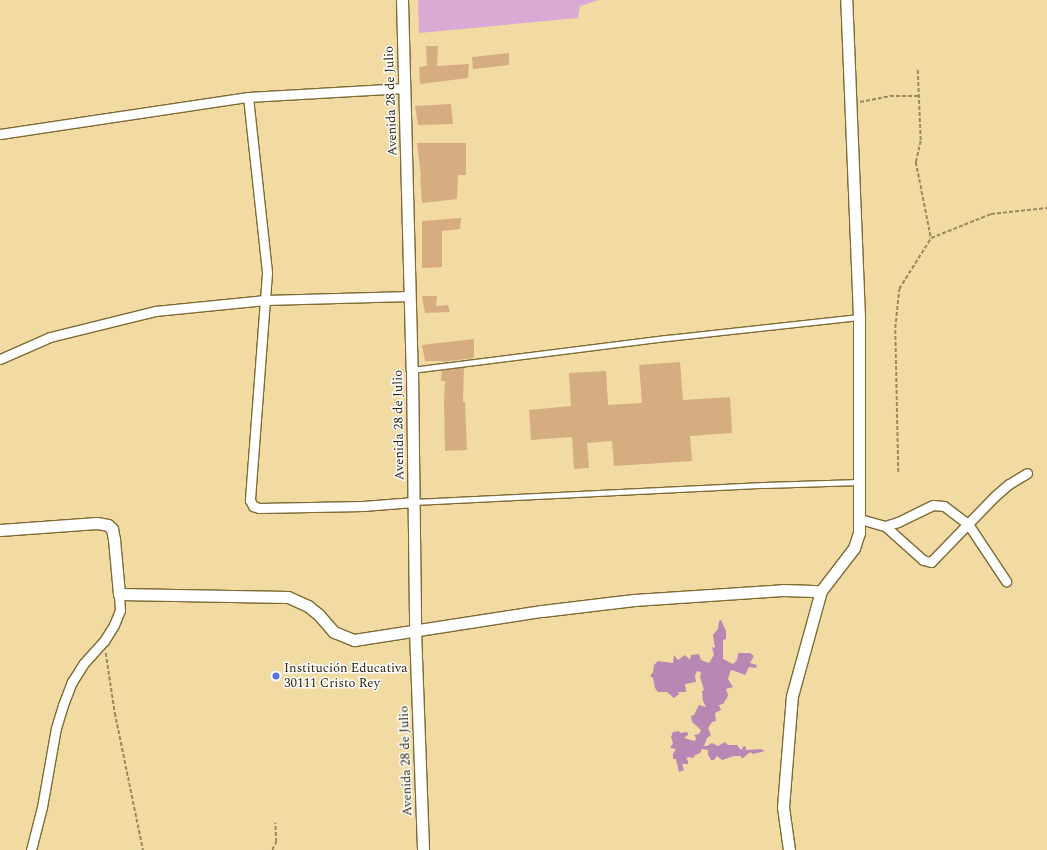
<!DOCTYPE html>
<meta charset="utf-8">
<style>
body{margin:0}
#map{position:relative;width:1047px;height:850px;overflow:hidden;background:#f1dba3;font-family:Spectral,serif}
div>[style]{position:absolute}
.green>*{inset:0;background:#daaad5}
.forest>*{inset:0;background:#b987b4}
.building>*{inset:0;background:#d6ad80}
.path>*{height:1.5px;margin-top:-0.75px;transform-origin:0;background:repeating-linear-gradient(90deg,#988960 0 4px,transparent 0 6px)}
.roads{filter:drop-shadow(1px 0 #7d6a34) drop-shadow(-1px 0 #7d6a34) drop-shadow(0 1px #7d6a34) drop-shadow(0 -1px #7d6a34)}
.service>*{height:4.5px;margin:-2.25px;padding:0 2.25px;transform-origin:2.25px;border-radius:2.25px;background:#fff}
.minor>*{height:9px;margin:-4.5px;padding:0 4.5px;transform-origin:4.5px;border-radius:4.5px;background:#fff}
.tertiary>*{height:11px;margin:-5.5px;padding:0 5.5px;transform-origin:5.5px;border-radius:5.5px;background:#fff}
.dots>*{width:11px;height:11px;translate:-50% -50%;box-sizing:border-box;border:2px solid #fefefe;border-radius:50%}
span{translate:-50% -50%;white-space:nowrap;text-align:center;line-height:1.15;-webkit-text-stroke:3px #fefefe;paint-order:stroke}
.street-label{font-size:13px;color:#2c240d}
.poi-label{font-size:13px;color:#2c240d}
.left{translate:0 -50%;text-align:left}
</style>
<div id="map">
<div class="green">
<i style="clip-path:polygon(418px 0,599px 0,580px 6px,578px 18px,419px 33px)"></i>
</div>
<div class="forest">
<i style="clip-path:polygon(721px 620px,726px 631px,726px 639px,723px 640px,723px 659px,733px 664px,737px 660px,738px 653px,750px 653px,754px 656px,750px 663px,757px 665px,756px 668px,749px 667px,745px 675px,732px 670px,730px 672px,728px 679px,733px 687px,726px 689px,728px 695px,727px 698px,723px 704px,719px 705px,721px 710px,715px 713px,716px 721px,712px 722px,708px 728px,711px 735px,707px 738px,704px 746px,707px 746px,712px 743px,718px 746px,725px 742px,728px 745px,737px 745px,741px 750px,744px 746px,746px 747px,746px 750px,761px 749px,765px 751px,753px 754px,750px 752px,743px 758px,741px 758px,741px 756px,734px 756px,722px 760px,717px 756px,714px 760px,711px 760px,708px 755px,708px 750px,702px 749px,700px 753px,695px 755px,693px 758px,690px 757px,686px 758px,688px 761px,688px 764px,682px 764px,684px 770px,679px 772px,676px 759px,673px 759px,673px 754px,676px 749px,670px 748px,673px 743px,671px 737px,673px 732px,679px 731px,680px 733px,686px 732px,688px 733px,688px 735px,684px 738px,695px 741px,696px 738px,694px 735px,699px 734px,701px 730px,692px 722px,691px 716px,694px 715px,699px 705px,706px 707px,703px 701px,702px 691px,704px 690px,700px 677px,701px 672px,697px 671px,695px 676px,696px 682px,685px 684px,686px 692px,678px 692px,679px 694px,674px 698px,667px 692px,658px 692px,655px 688px,653px 678px,650px 676px,653px 672px,654px 665px,658px 661px,673px 663px,674px 655px,678px 660px,685px 655px,690px 660px,691px 655px,699px 654px,701px 660px,709px 663px,714px 655px,712px 647px,715px 648px,713px 635px,718px 629px,719px 621px)"></i>
</div>
<div class="building">
<i style="clip-path:polygon(426px 46px,438px 46px,437px 66px,469px 64px,468px 78px,420px 84px,419px 67px,427px 66px)"></i>
<i style="clip-path:polygon(509px 53px,509px 65px,473px 69px,472px 57px)"></i>
<i style="clip-path:polygon(451px 104px,453px 124px,418px 125px,415px 106px)"></i>
<i style="clip-path:polygon(417px 143px,466px 143px,466px 175px,458px 175px,457px 199px,422px 203px,420px 177px,421px 177px)"></i>
<i style="clip-path:polygon(461px 218px,460px 229px,442px 231px,442px 267px,422px 268px,422px 221px)"></i>
<i style="clip-path:polygon(422px 296px,437px 296px,436px 306px,448px 305px,450px 312px,425px 313px)"></i>
<i style="clip-path:polygon(474px 339px,474px 358px,442px 362px,442px 361px,425px 361px,422px 345px)"></i>
<i style="clip-path:polygon(680px 362px,683px 400px,730px 397px,732px 433px,690px 436px,692px 461px,614px 466px,612px 441px,587px 443px,589px 468px,574px 469px,572px 437px,531px 440px,529px 410px,571px 406px,569px 373px,606px 371px,608px 405px,642px 403px,639px 365px)"></i>
<i style="clip-path:polygon(464px 367px,463px 402px,465px 402px,467px 450px,445px 451px,444px 403px,445px 381px,441px 381px,442px 370px)"></i>
</div>
<div class="path">
<i style="left:918px;top:70px;width:71px;rotate:87.6deg"></i>
<i style="left:921px;top:141px;width:22px;rotate:103deg"></i>
<i style="left:916px;top:162px;width:77px;rotate:78.8deg"></i>
<i style="left:860px;top:102px;width:31px;rotate:-11deg"></i>
<i style="left:890px;top:96px;width:29px"></i>
<i style="left:898px;top:472px;width:144px;rotate:-91.2deg"></i>
<i style="left:895px;top:328px;width:39px;rotate:-84deg"></i>
<i style="left:899px;top:289px;width:60px;rotate:-57.9deg"></i>
<i style="left:931px;top:238px;width:65px;rotate:-21.8deg"></i>
<i style="left:991px;top:214px;width:56px;rotate:-6.1deg"></i>
<i style="left:106px;top:653px;width:61px;rotate:81.5deg"></i>
<i style="left:115px;top:713px;width:140px;rotate:78.4deg"></i>
<i style="left:272px;top:850px;width:9px;rotate:-63deg"></i>
<i style="left:276px;top:842px;width:19px;rotate:-93deg"></i>
</div>
<div class="roads">
<div class="service">
<i style="left:412px;top:370px;width:257px;rotate:-7.2deg"></i>
<i style="left:667px;top:338px;width:193px;rotate:-6.2deg"></i>
<i style="left:414px;top:502px;width:350px;rotate:-2.8deg"></i>
<i style="left:764px;top:485px;width:95px;rotate:-1.8deg"></i>
</div>
<div class="minor">
<i style="left:248px;top:97px;width:177px;rotate:83.8deg"></i>
<i style="left:267px;top:273px;width:228px;rotate:94.3deg"></i>
<i style="left:250px;top:500px;width:7px;rotate:63deg"></i>
<i style="left:253px;top:506px;width:6px;rotate:18deg"></i>
<i style="left:259px;top:508px;width:104px;rotate:-1.1deg"></i>
<i style="left:363px;top:506px;width:51px;rotate:-4.5deg"></i>
<i style="left:0;top:134px;width:251px;rotate:-8.5deg"></i>
<i style="left:248px;top:97px;width:157px;rotate:-3.3deg"></i>
<i style="left:0;top:359px;width:55px;rotate:-23.7deg"></i>
<i style="left:50px;top:337px;width:108px;rotate:-13.9deg"></i>
<i style="left:155px;top:311px;width:111px;rotate:-5.7deg"></i>
<i style="left:265px;top:300px;width:145px;rotate:-1.6deg"></i>
<i style="left:860px;top:519px;width:26px;rotate:16deg"></i>
<i style="left:885px;top:526px;width:14px;rotate:-17deg"></i>
<i style="left:898px;top:522px;width:39px;rotate:-26deg"></i>
<i style="left:933px;top:505px;width:11px;rotate:5deg"></i>
<i style="left:944px;top:506px;width:30px;rotate:37deg"></i>
<i style="left:968px;top:524px;width:69px;rotate:56.3deg"></i>
<i style="left:885px;top:526px;width:51px;rotate:41.8deg"></i>
<i style="left:923px;top:560px;width:8px;rotate:14deg"></i>
<i style="left:931px;top:562px;width:92px;rotate:-45.9deg"></i>
<i style="left:995px;top:496px;width:18px;rotate:-41deg"></i>
<i style="left:1009px;top:484px;width:21px;rotate:-31deg"></i>
<i style="left:31px;top:850px;width:44px;rotate:-75.7deg"></i>
<i style="left:42px;top:807px;width:80px;rotate:-80deg"></i>
<i style="left:56px;top:728px;width:24px;rotate:-73deg"></i>
<i style="left:63px;top:705px;width:25px;rotate:-69deg"></i>
<i style="left:72px;top:682px;width:22px;rotate:-58deg"></i>
<i style="left:84px;top:663px;width:30px;rotate:-48deg"></i>
<i style="left:104px;top:641px;width:19px;rotate:-58deg"></i>
<i style="left:114px;top:625px;width:16px;rotate:-68deg"></i>
<i style="left:120px;top:610px;width:16px;rotate:-94deg"></i>
</div>
<div class="tertiary">
<i style="left:402px;top:0;width:370px;rotate:88.5deg"></i>
<i style="left:412px;top:370px;width:260px;rotate:89.3deg"></i>
<i style="left:415px;top:630px;width:220px;rotate:87.9deg"></i>
<i style="left:0;top:530px;width:97px;rotate:-4.1deg"></i>
<i style="left:97px;top:523px;width:11px;rotate:10deg"></i>
<i style="left:108px;top:525px;width:6px;rotate:45deg"></i>
<i style="left:112px;top:529px;width:10px;rotate:79deg"></i>
<i style="left:114px;top:539px;width:55px;rotate:84.8deg"></i>
<i style="left:119px;top:594px;width:169px;rotate:1deg"></i>
<i style="left:288px;top:597px;width:22px;rotate:24deg"></i>
<i style="left:308px;top:606px;width:14px;rotate:39deg"></i>
<i style="left:319px;top:615px;width:23px;rotate:49deg"></i>
<i style="left:334px;top:632px;width:22px;rotate:22deg"></i>
<i style="left:354px;top:640px;width:190px;rotate:-8.8deg"></i>
<i style="left:542px;top:611px;width:93px;rotate:-6.8deg"></i>
<i style="left:634px;top:600px;width:149px;rotate:-3.8deg"></i>
<i style="left:783px;top:590px;width:38px;rotate:2deg"></i>
<i style="left:789px;top:850px;width:43px;rotate:-97.9deg"></i>
<i style="left:783px;top:807px;width:111px;rotate:-85.4deg"></i>
<i style="left:792px;top:696px;width:109px;rotate:-74.6deg"></i>
<i style="left:821px;top:591px;width:54px;rotate:-52.5deg"></i>
<i style="left:854px;top:548px;width:16px;rotate:-72deg"></i>
<i style="left:859px;top:533px;width:216px;rotate:-90deg"></i>
<i style="left:859px;top:317px;width:317px;rotate:-92.3deg"></i>
</div>
</div>
<div class="dots">
<i style="left:276px;top:676px;background:#5572e7"></i>
</div>
<div class="street-label">
<span style="left:391px;top:101px;rotate:-92deg">Avenida 28 de Julio</span>
<span style="left:399px;top:425px;rotate:-91deg">Avenida 28 de Julio</span>
<span style="left:406px;top:761px;rotate:-92deg">Avenida 28 de Julio</span>
</div>
<div class="poi-label">
<span class="left" style="left:284px;top:676px">Institución Educativa<br>30111 Cristo Rey</span>
</div>
</div>
